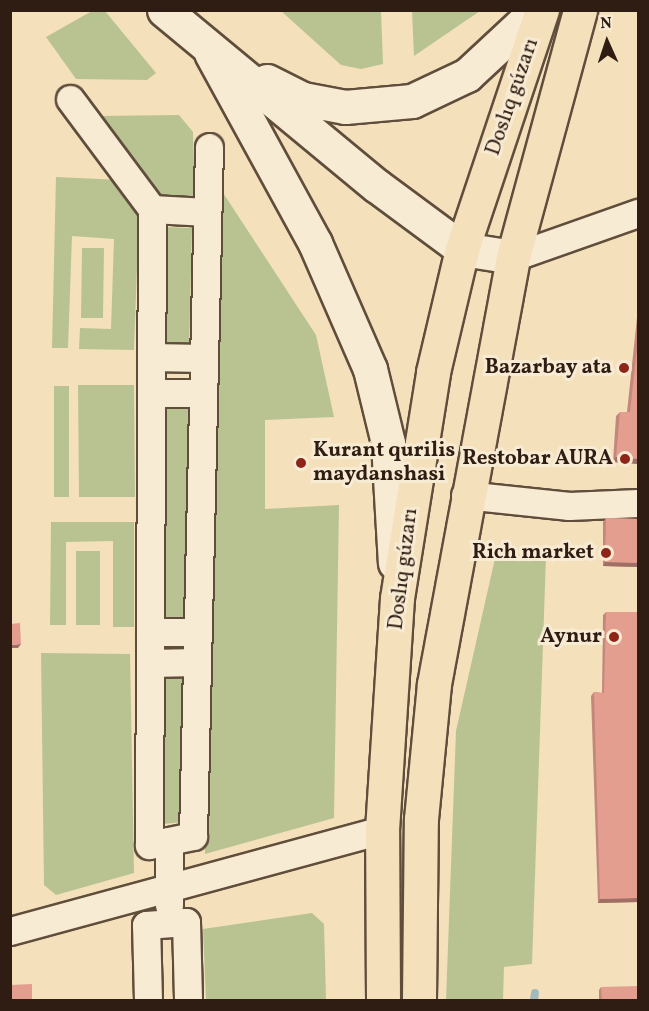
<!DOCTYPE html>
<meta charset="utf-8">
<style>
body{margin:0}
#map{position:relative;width:649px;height:1011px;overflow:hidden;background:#f4e0bb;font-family:Vollkorn,serif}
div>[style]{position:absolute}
.green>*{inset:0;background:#b9c392}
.stream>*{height:8px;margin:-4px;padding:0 4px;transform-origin:4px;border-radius:4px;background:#a2babc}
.roads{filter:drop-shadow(2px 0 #604d3c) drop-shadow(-2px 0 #604d3c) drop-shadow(0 2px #604d3c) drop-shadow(0 -2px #604d3c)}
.street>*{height:27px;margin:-13.5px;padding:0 13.5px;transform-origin:13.5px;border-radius:13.5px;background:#f8ebd3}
.secondary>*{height:33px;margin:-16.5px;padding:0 16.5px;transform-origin:16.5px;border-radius:16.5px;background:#f8ebd3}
.primary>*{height:33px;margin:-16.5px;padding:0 16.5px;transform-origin:16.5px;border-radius:16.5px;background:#f4e0bb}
.wall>*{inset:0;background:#c3887c}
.shaded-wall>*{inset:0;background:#9f6f65}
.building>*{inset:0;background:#e39e90}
.dots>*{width:16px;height:16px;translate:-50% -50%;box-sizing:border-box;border:3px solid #f8ebd3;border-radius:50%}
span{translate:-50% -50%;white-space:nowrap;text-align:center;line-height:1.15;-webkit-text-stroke:6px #f8ebd3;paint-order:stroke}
.street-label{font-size:21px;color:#2f1c12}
.poi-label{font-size:21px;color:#2f1c12;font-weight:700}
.right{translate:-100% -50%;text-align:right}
.left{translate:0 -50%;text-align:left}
.frame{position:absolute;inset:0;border:12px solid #2f1c12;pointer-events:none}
.north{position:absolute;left:577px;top:12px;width:60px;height:60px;-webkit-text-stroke:4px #f8ebd3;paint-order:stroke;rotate:357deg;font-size:16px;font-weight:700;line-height:24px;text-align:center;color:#2f1c12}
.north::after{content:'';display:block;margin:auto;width:21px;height:27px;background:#2f1c12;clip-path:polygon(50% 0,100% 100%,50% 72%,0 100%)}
</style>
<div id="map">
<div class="green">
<i style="clip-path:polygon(92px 11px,105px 11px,156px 73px,147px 80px,76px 79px,46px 37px)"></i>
<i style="clip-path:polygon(281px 11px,381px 11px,383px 64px,361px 69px,341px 65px)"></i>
<i style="clip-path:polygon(412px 11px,412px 10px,480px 11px,414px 56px)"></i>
<i style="clip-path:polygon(179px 115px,193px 132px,195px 198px,160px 197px,98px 116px)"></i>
<i style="clip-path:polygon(56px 177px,121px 180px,139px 213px,134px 350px,79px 349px,80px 328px,111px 329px,114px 239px,72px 236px,68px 348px,52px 348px)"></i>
<i style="clip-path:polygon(214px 179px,316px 335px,334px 417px,265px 420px,265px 509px,339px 505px,334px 818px,205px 854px)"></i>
<i style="clip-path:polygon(163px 227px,192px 228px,189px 351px,161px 351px)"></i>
<i style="clip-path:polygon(82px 248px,104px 248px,103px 318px,81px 318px)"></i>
<i style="clip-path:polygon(78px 385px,134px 385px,135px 497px,79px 497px)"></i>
<i style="clip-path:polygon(54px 386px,69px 386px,69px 497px,54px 497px)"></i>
<i style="clip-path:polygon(159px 398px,189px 398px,187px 624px,156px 624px)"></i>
<i style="clip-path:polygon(51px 522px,134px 522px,134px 627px,113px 627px,113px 541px,66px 542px,66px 625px,50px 625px)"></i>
<i style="clip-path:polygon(76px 551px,100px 551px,100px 625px,76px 625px)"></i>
<i style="clip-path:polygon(496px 554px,546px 556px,532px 964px,504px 967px,503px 1000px,446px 1000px,456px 731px)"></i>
<i style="clip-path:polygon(41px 653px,130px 654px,134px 873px,56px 895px,44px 885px)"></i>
<i style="clip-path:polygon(157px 671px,187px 672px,183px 822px,154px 825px)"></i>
<i style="clip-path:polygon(312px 913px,324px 924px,326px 1000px,206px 1000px,203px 929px)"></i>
</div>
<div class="stream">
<i style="left:534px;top:1000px;width:7px;rotate:-82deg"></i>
</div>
<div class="roads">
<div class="street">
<i style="left:70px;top:99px;width:137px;rotate:53.3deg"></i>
<i style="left:152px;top:209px;width:636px;rotate:90.27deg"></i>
<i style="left:149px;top:845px;width:45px;rotate:-11.6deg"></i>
<i style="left:193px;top:836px;width:689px;rotate:-88.67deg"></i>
<i style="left:152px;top:209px;width:55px;rotate:3.1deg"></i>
<i style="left:513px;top:257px;width:133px;rotate:-19.4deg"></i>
<i style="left:151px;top:357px;width:53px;rotate:1.1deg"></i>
<i style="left:151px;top:393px;width:52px"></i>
<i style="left:465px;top:495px;width:105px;rotate:6deg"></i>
<i style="left:569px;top:506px;width:69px;rotate:-2.5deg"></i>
<i style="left:150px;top:632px;width:48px"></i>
<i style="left:150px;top:663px;width:47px;rotate:-1.2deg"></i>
<i style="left:169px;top:841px;width:64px;rotate:90deg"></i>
<i style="left:10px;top:931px;width:385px;rotate:-15.2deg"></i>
<i style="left:148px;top:1000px;width:75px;rotate:-91.5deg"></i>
<i style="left:146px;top:925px;width:40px;rotate:-4.3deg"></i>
<i style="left:186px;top:922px;width:78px;rotate:88.5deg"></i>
</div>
<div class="secondary">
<i style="left:164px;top:10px;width:276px;rotate:39.6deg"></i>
<i style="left:377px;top:186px;width:106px;rotate:36.5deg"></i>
<i style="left:462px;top:249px;width:52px;rotate:8.9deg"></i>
<i style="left:211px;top:53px;width:217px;rotate:61.3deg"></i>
<i style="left:315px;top:243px;width:137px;rotate:66.4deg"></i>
<i style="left:370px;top:369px;width:76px;rotate:76.3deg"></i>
<i style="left:388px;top:443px;width:120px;rotate:86.7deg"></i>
<i style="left:267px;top:81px;width:40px;rotate:26.6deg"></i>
<i style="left:303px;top:99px;width:43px;rotate:10.8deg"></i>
<i style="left:345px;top:107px;width:67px;rotate:-5.1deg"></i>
<i style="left:412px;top:101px;width:61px;rotate:-25.3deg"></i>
<i style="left:467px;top:75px;width:96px;rotate:-42.9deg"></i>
</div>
<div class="primary">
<i style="left:383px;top:1000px;width:170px;rotate:-90.3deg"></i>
<i style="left:382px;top:830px;width:232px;rotate:-86.3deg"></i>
<i style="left:397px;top:598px;width:229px;rotate:-80.9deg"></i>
<i style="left:433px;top:372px;width:126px;rotate:-76.7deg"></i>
<i style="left:462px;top:249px;width:252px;rotate:-71.5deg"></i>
<i style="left:419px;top:1000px;width:181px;rotate:-89.4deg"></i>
<i style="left:421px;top:819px;width:136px;rotate:-84.5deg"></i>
<i style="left:434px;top:684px;width:434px;rotate:-79.5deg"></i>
<i style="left:513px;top:257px;width:256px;rotate:-74.8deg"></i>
</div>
</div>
<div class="wall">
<i style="clip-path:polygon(638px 308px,639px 464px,613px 462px,616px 416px,620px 412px,627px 412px)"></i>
<i style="clip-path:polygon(606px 518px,639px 519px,639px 703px,637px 760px,639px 902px,598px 903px,591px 696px,594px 692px,602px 693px,603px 615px,606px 612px,637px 612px,638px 567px,603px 566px,603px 522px)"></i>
<i style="clip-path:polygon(601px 987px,639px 1000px,599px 1000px,599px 990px)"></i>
</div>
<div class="shaded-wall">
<i style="clip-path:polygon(616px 457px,639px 459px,639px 464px,613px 462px)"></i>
<i style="clip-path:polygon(605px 562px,639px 563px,639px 566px,638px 567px,603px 566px)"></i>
<i style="clip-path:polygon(21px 644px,18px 648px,10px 648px,10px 645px)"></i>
<i style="clip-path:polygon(639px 898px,639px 902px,598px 903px,600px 899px)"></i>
</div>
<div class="building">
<i style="clip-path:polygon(639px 332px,639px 459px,616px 457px,620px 412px,630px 412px)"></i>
<i style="clip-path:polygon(606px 518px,639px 519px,639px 563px,605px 562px)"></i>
<i style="clip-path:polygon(606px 612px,639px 612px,637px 760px,639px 780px,639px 898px,600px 899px,594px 692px,604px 693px)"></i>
<i style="clip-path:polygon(20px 623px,21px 644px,10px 645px,10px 624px)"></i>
<i style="clip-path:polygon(32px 984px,32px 1000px,10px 1000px,10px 985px)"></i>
<i style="clip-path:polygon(639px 986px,639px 1000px,602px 1000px,601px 987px)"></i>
</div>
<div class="dots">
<i style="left:624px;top:368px;background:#8f2418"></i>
<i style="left:625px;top:459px;background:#8f2418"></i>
<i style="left:301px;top:463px;background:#8f2418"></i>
<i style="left:606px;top:553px;background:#8f2418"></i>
<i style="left:614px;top:637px;background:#8f2418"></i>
</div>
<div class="street-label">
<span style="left:513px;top:97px;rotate:-71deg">Doslıq gúzarı</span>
<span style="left:404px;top:569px;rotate:-83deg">Doslıq gúzarı</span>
</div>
<div class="poi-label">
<span class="right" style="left:612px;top:368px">Bazarbay ata</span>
<span class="left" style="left:313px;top:463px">Kurant qurilis<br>maydanshasi</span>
<span class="right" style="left:613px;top:459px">Restobar AURA</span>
<span class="right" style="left:594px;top:553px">Rich market</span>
<span class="right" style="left:602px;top:637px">Aynur</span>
</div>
<div class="frame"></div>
<div class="north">N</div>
</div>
